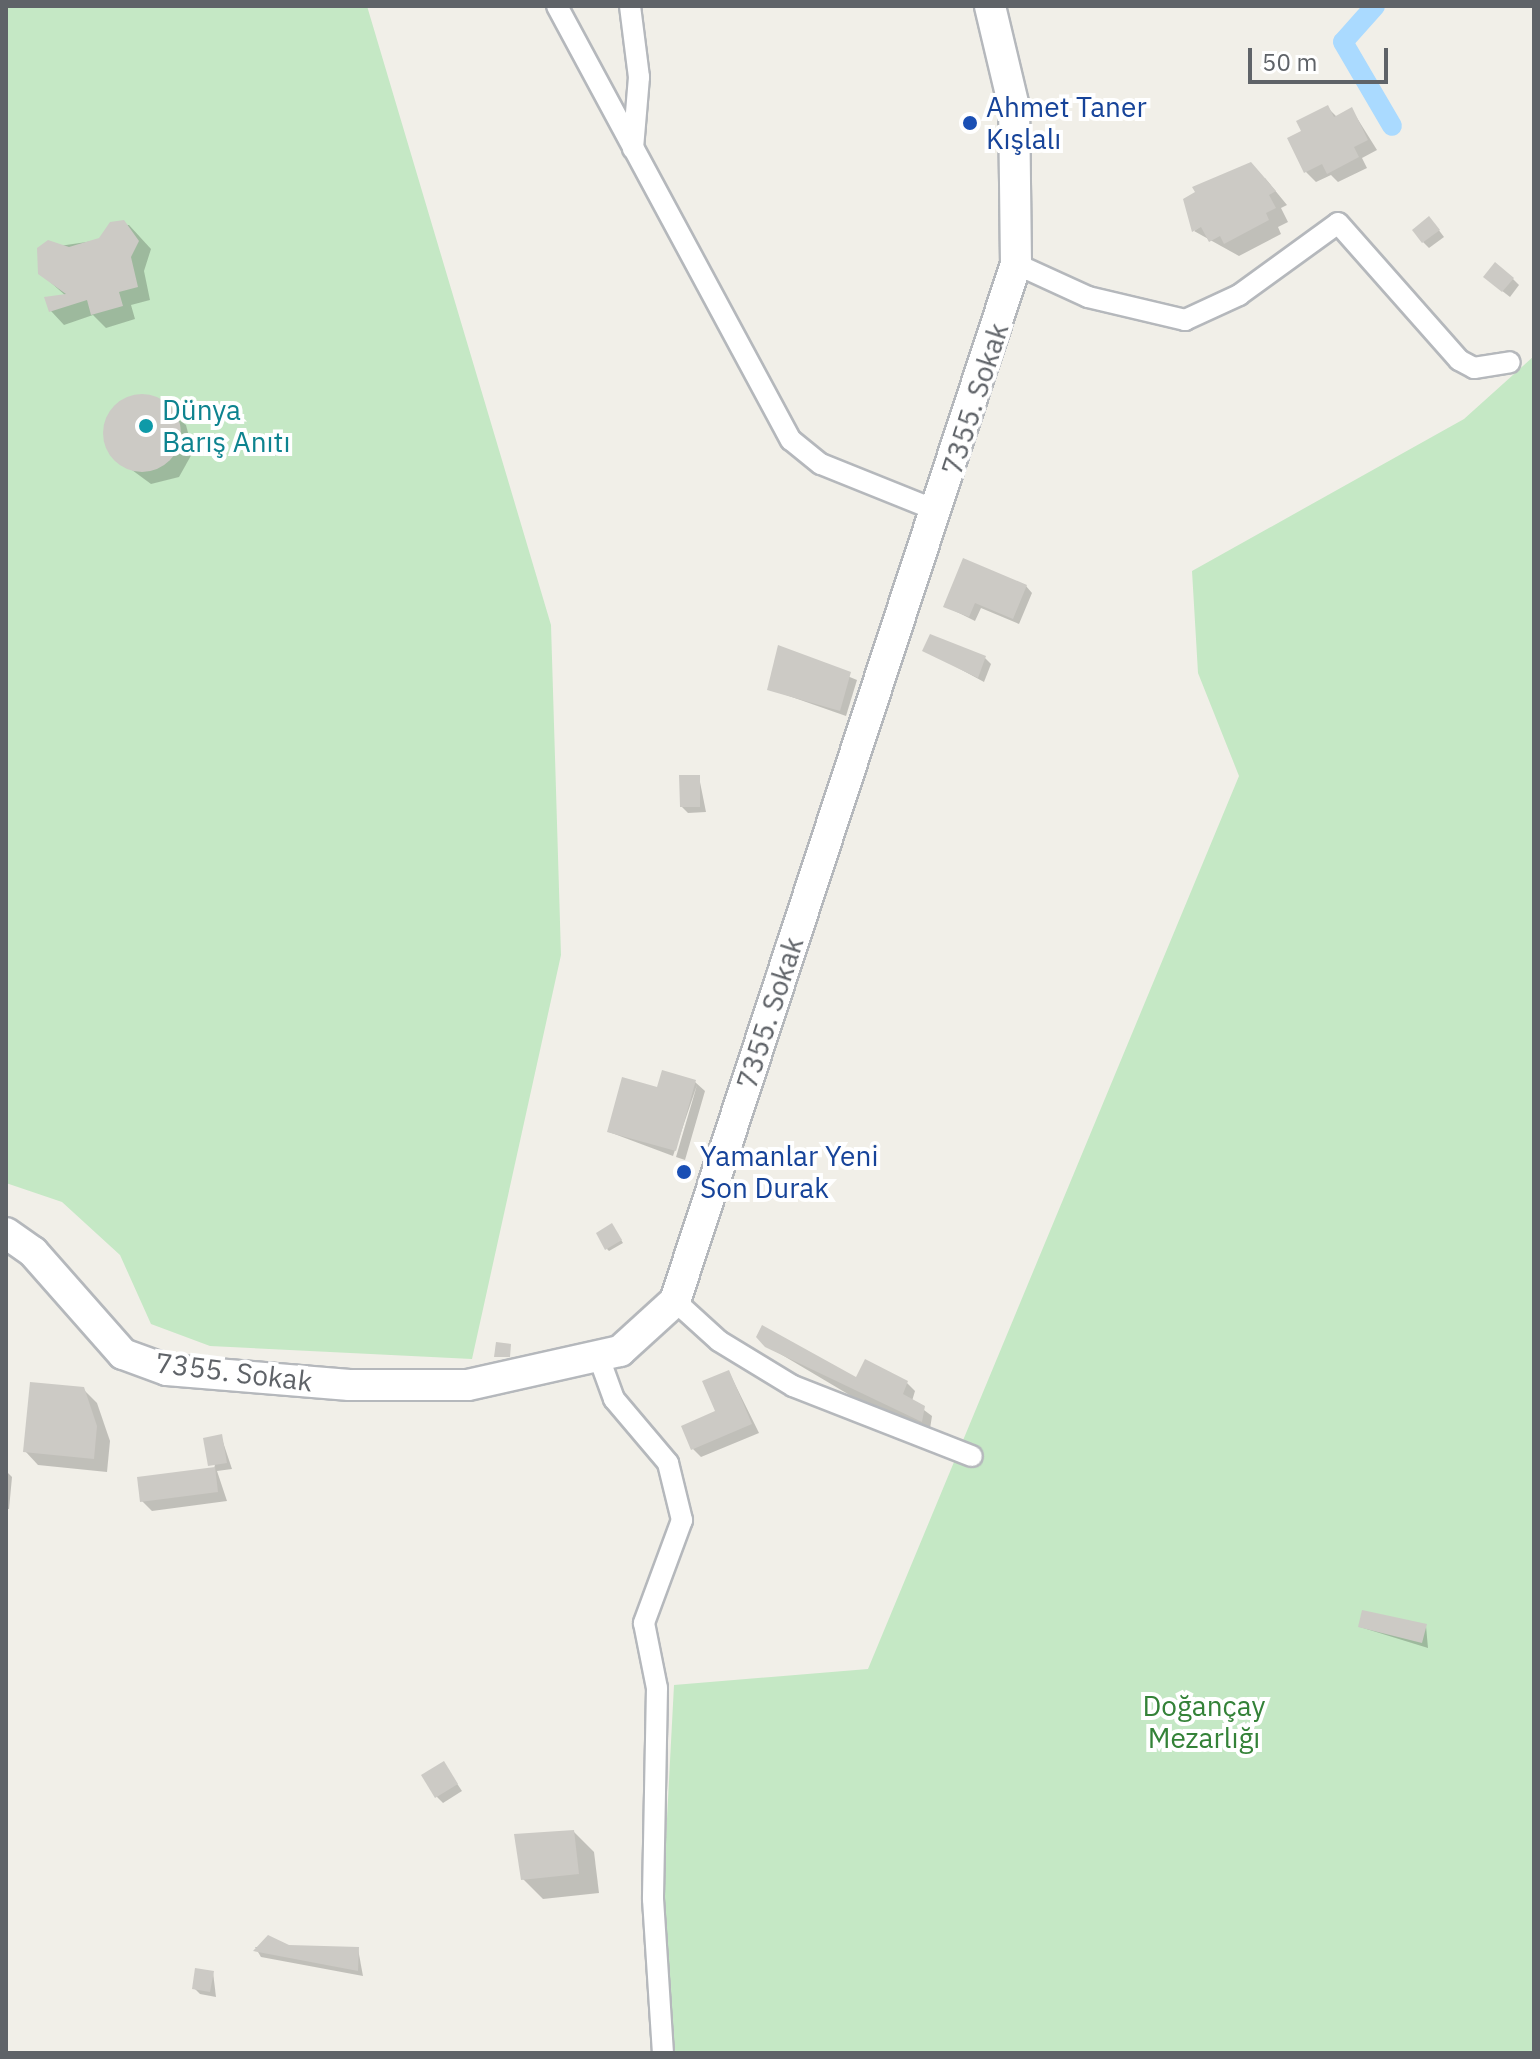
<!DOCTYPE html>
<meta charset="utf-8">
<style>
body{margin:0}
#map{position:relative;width:1540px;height:2059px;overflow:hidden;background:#f1efe8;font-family:"IBM Plex Sans",sans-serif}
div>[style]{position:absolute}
.green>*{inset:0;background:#c5e8c5}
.shadow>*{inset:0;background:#0003}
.canal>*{height:20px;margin:-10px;padding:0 10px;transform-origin:10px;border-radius:10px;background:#aadaff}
.building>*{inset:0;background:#cccac5}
.round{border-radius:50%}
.roads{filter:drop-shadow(2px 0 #b5b8bc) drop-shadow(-2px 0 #b5b8bc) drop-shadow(0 2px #b5b8bc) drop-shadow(0 -2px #b5b8bc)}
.street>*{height:20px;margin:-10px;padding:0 10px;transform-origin:10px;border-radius:10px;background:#fff}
.secondary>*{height:30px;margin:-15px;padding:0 15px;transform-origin:15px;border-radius:15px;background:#fff}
.dots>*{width:22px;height:22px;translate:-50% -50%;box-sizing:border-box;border:4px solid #fff;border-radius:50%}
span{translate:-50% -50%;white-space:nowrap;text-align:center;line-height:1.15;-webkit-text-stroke:8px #fff;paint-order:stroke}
.transit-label{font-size:28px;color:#164399}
.left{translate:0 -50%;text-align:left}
.street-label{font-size:28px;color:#5f6368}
.culture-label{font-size:28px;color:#0d838f}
.park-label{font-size:28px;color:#348238}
.frame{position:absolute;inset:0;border:8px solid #5f6368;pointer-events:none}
.scale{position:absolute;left:1248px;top:48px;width:140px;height:36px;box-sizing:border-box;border:4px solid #5f6368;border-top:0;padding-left:10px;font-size:24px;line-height:28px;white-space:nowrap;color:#5f6368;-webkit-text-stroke:6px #fff;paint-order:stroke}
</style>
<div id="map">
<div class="green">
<i style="clip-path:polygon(6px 6px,367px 6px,551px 625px,561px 955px,472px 1359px,210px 1346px,151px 1324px,120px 1255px,62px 1202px,6px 1183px)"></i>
<i style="clip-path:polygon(1534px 356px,1534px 2053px,674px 2053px,663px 1895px,674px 1685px,868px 1669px,1239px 776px,1198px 673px,1192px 571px,1464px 419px)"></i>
</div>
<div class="shadow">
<i style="clip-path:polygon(1327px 107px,1337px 117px,1352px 110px,1377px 150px,1362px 158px,1367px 168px,1338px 182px,1331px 175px,1316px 182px,1306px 172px,1304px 132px)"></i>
<i style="clip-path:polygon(1265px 178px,1287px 205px,1281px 208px,1288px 222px,1278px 227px,1281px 234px,1239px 256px,1194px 231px)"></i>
<i style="clip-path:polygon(111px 224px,129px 225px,151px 249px,144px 271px,150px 300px,131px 305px,135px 319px,106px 328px,93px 315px,64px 325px,51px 311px,66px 296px,40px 273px,39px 249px,100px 240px)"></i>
<i style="clip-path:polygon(1435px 225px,1444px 237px,1429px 248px,1423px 242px)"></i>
<i style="clip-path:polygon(1513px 279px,1519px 285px,1510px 297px,1492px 283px)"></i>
<i style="clip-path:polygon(147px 396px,186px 425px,193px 452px,179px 477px,151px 484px,113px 456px,105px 428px,119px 404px)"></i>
<i style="clip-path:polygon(1026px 586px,1032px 593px,1019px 624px,981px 608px,975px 621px,945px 606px)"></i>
<i style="clip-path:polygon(779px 648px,857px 680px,846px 716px,769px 689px)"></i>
<i style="clip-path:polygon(925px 650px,985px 658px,991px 664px,984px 682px)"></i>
<i style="clip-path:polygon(699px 777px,706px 812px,688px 813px,682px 807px)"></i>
<i style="clip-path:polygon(695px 1082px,705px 1091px,685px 1160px,676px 1157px,697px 1085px,673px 1156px,609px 1132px,659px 1089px)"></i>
<i style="clip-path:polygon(614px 1228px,623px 1243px,609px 1251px,607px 1249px)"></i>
<i style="clip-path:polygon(767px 1346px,857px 1380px,907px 1383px,915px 1391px,912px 1401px,932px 1416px,930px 1429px,863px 1403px)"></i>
<i style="clip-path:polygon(729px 1372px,759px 1433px,701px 1457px,693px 1449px,717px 1412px)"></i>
<i style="clip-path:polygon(83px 1389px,97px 1403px,110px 1441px,107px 1472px,38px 1465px,25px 1451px)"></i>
<i style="clip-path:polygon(221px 1436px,232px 1469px,217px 1471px,227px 1501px,152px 1511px,142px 1501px,214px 1469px)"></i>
<i style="clip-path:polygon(6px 1471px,12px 1477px,9px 1509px,6px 1509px)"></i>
<i style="clip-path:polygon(1426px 1626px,1428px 1648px,1360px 1627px)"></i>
<i style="clip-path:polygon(444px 1764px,462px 1791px,443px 1803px,436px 1796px)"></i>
<i style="clip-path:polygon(574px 1832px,594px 1852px,599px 1893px,543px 1899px,523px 1879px)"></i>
<i style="clip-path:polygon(255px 1947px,358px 1949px,363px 1976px,261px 1957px)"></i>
<i style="clip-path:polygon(213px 1972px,216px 1997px,200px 1994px,194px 1988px)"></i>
</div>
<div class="canal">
<i style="left:1375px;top:6px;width:48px;rotate:131.6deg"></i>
<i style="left:1343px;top:42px;width:97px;rotate:59.7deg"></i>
</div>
<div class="building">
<i style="clip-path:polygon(1328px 105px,1334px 117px,1352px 107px,1368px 140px,1354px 147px,1359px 157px,1327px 174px,1322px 164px,1304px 173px,1287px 138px,1301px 131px,1296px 121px)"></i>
<i style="clip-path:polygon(1251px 162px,1276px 191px,1269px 195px,1276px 208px,1266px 213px,1269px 220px,1224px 244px,1220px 236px,1209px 242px,1201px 227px,1192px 232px,1183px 199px,1195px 192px,1192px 187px)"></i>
<i style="clip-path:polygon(1429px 216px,1440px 230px,1422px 243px,1412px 230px)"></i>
<i style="clip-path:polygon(124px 220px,139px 241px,131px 257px,138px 287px,119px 292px,123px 306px,91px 315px,87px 300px,49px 312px,44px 297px,66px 294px,38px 274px,37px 248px,48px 240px,69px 247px,99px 238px,110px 222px)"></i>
<i style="clip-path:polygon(1495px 262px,1514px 278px,1502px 292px,1483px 277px)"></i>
<i class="round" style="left:103px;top:394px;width:78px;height:78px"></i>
<i style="clip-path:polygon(963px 558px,1027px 585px,1013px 619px,975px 603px,969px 617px,943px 607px)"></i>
<i style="clip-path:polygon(930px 634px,986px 656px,978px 678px,922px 651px)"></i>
<i style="clip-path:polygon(778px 645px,851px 672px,840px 711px,767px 690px)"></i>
<i style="clip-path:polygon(679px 775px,700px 775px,700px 807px,680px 807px)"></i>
<i style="clip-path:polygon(662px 1070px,696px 1080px,676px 1151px,607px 1132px,622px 1077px,657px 1087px)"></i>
<i style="clip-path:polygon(612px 1223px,622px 1240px,605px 1250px,596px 1233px)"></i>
<i style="clip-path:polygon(762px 1325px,856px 1377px,865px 1359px,908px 1381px,903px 1394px,925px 1406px,922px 1422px,765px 1347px,756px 1337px)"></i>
<i style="clip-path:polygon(496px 1342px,511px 1344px,510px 1357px,494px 1357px)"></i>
<i style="clip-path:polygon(729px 1370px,752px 1424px,691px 1450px,681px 1426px,715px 1411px,702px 1381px)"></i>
<i style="clip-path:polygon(30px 1382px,84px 1387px,97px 1426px,94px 1459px,23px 1452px)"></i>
<i style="clip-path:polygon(222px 1434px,227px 1463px,208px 1466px,203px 1438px)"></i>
<i style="clip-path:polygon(215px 1467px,218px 1492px,140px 1502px,137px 1477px)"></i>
<i style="clip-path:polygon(1362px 1610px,1427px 1624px,1422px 1643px,1358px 1627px)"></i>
<i style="clip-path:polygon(444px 1761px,458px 1784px,435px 1798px,421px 1775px)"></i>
<i style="clip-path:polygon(574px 1830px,579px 1874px,521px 1880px,514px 1834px)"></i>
<i style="clip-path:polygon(268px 1935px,289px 1945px,359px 1947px,358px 1971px,253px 1951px)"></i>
<i style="clip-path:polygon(195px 1968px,214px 1971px,210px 1992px,192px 1989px)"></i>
</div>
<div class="roads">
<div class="street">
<i style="left:557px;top:6px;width:493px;rotate:61.7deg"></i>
<i style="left:791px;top:440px;width:38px;rotate:39deg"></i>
<i style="left:821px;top:464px;width:126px;rotate:21.9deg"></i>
<i style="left:630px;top:6px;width:72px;rotate:82.8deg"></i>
<i style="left:639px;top:77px;width:72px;rotate:94.8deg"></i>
<i style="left:1016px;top:264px;width:79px;rotate:24.6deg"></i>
<i style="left:1088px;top:297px;width:100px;rotate:13.3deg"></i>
<i style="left:1185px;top:320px;width:60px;rotate:-24.8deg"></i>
<i style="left:1239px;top:295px;width:122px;rotate:-36deg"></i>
<i style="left:1338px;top:223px;width:183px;rotate:48.5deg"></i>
<i style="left:1459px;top:360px;width:17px;rotate:28deg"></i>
<i style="left:1474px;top:368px;width:36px;rotate:-9deg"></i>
<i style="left:675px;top:1301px;width:59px;rotate:42.3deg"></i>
<i style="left:719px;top:1341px;width:87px;rotate:31.3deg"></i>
<i style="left:793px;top:1386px;width:192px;rotate:21.4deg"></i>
<i style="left:598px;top:1355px;width:47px;rotate:70deg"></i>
<i style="left:614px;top:1399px;width:84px;rotate:49.8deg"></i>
<i style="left:668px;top:1463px;width:59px;rotate:76.2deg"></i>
<i style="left:682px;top:1520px;width:110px;rotate:110.3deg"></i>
<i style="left:644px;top:1623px;width:66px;rotate:78.7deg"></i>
<i style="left:657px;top:1688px;width:211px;rotate:91.1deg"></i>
<i style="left:653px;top:1899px;width:154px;rotate:86.3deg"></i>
</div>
<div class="secondary">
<i style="left:6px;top:1233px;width:33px;rotate:35deg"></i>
<i style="left:33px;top:1252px;width:136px;rotate:48.6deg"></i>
<i style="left:123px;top:1354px;width:47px;rotate:20deg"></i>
<i style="left:167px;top:1370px;width:183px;rotate:4.7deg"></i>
<i style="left:349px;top:1385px;width:119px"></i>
<i style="left:468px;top:1385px;width:156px;rotate:-12.6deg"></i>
<i style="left:620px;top:1351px;width:74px;rotate:-42.3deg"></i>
<i style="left:675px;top:1301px;width:1092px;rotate:-71.8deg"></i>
<i style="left:1016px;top:264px;width:157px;rotate:-90.7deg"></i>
<i style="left:1014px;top:107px;width:104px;rotate:-103.4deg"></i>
</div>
</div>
<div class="dots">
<i style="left:970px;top:123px;background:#1a4fb4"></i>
<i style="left:146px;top:426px;background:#0f9aa8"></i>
<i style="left:684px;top:1172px;background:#1a4fb4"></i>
</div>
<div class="transit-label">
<span class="left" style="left:986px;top:123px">Ahmet Taner<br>Kışlalı</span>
<span class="left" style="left:700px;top:1172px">Yamanlar Yeni<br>Son Durak</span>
</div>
<div class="street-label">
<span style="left:975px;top:399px;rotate:-72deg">7355. Sokak</span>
<span style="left:770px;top:1013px;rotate:-72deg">7355. Sokak</span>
<span style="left:234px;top:1372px;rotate:7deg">7355. Sokak</span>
</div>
<div class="culture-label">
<span class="left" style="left:162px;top:426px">Dünya<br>Barış Anıtı</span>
</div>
<div class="park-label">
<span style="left:1204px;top:1722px">Doğançay<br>Mezarlığı</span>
</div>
<div class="frame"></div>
<div class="scale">50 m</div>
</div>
